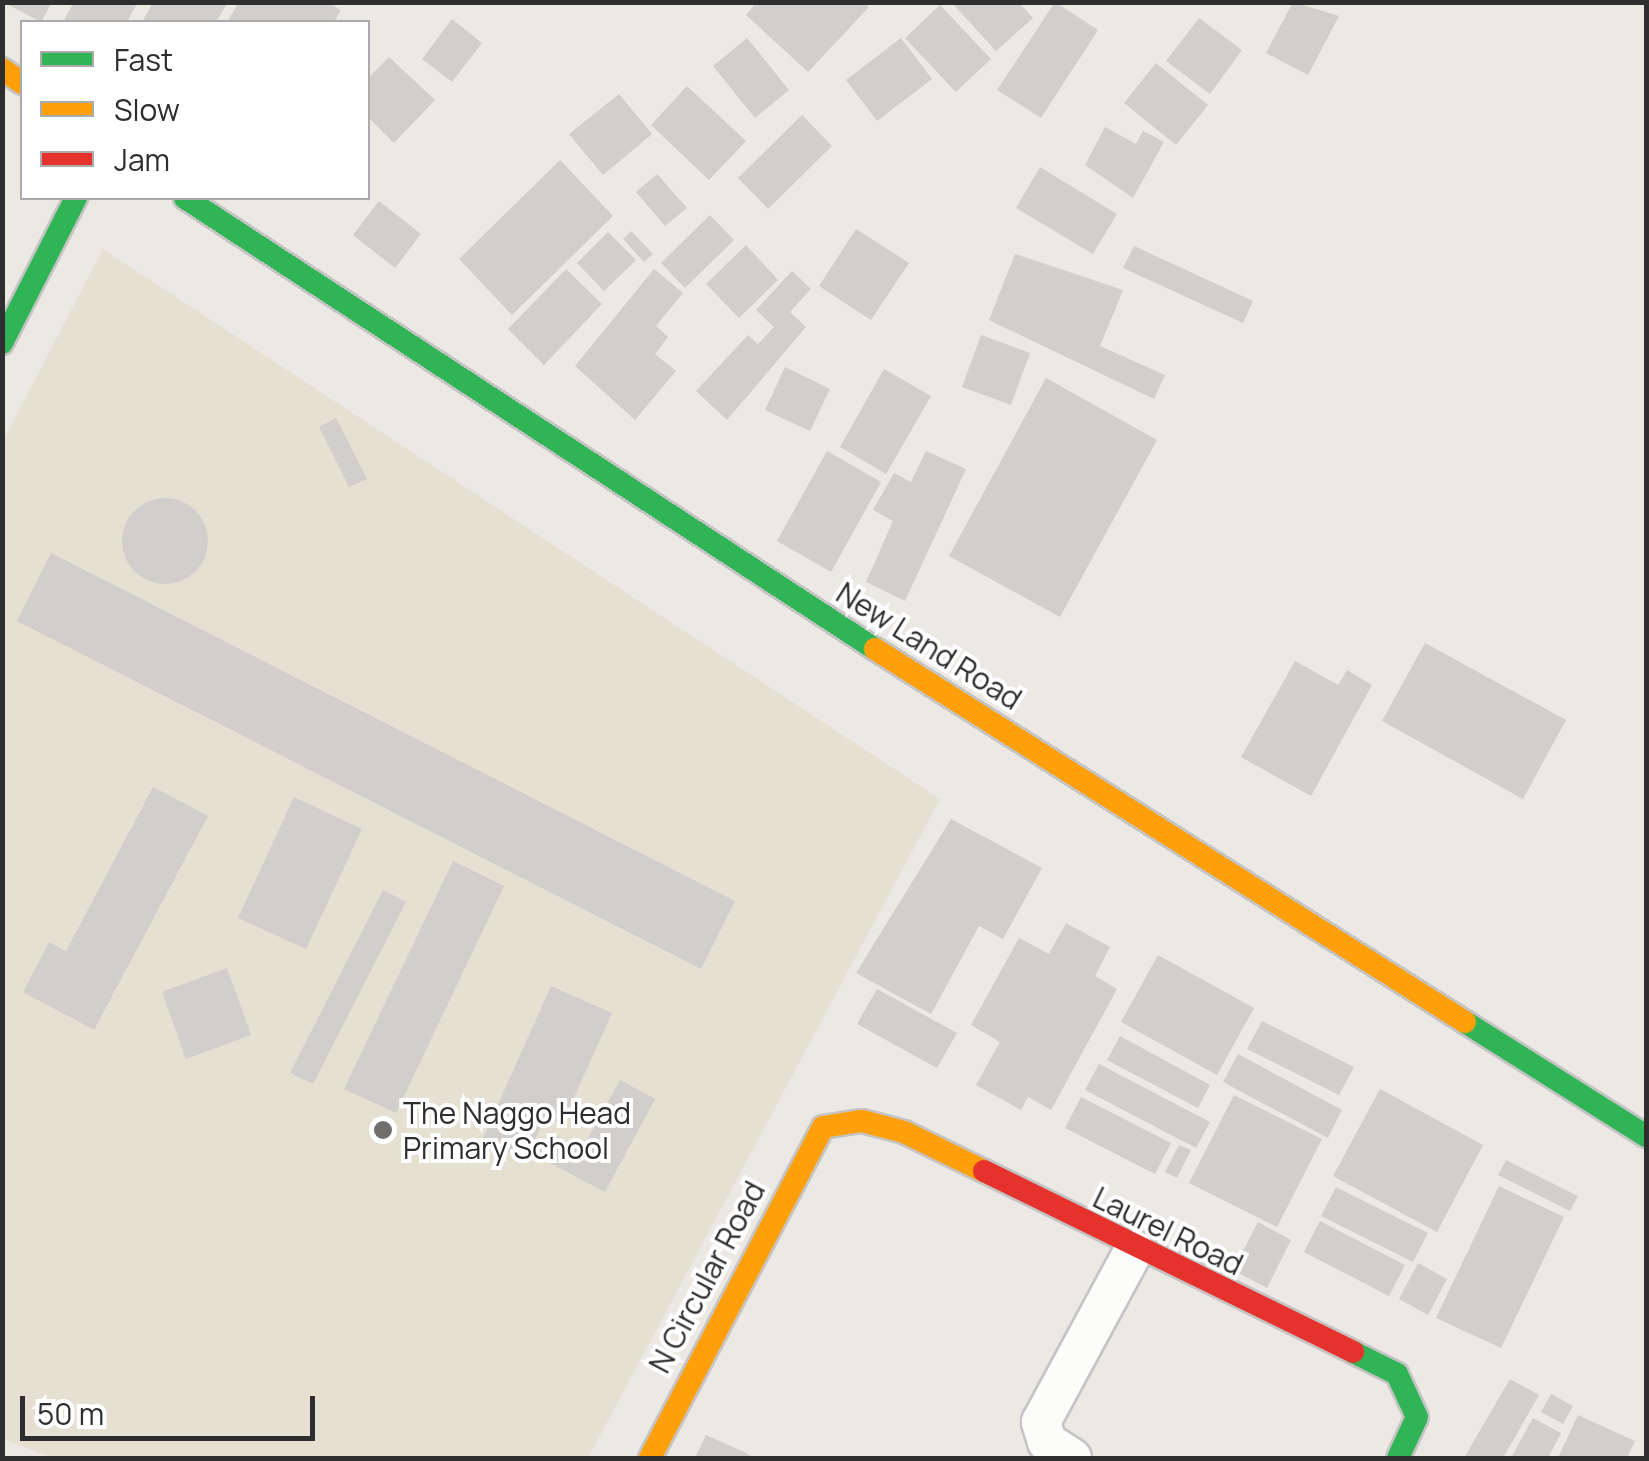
<!DOCTYPE html>
<style>
body{margin:0}
#map{position:relative;width:1649px;height:1461px;overflow:hidden;background:#ece8e4;font-family:Manrope,sans-serif}
div>[style]{position:absolute}
.education>*{inset:0;background:#e6e0d3}
.building>*{inset:0;background:#d1cecb}
.round{border-radius:50%}
.roads{filter:drop-shadow(2px 0 #c5c4c5) drop-shadow(-2px 0 #c5c4c5) drop-shadow(0 2px #c5c4c5) drop-shadow(0 -2px #c5c4c5)}
.street>*{height:38px;margin:-19px;padding:0 19px;transform-origin:19px;border-radius:19px;background:#fcfcfb}
.fast>*{height:22px;margin:-11px;padding:0 11px;transform-origin:11px;border-radius:11px;background:#30b455}
.slow>*{height:22px;margin:-11px;padding:0 11px;transform-origin:11px;border-radius:11px;background:#ff9f0a}
.jam>*{height:22px;margin:-11px;padding:0 11px;transform-origin:11px;border-radius:11px;background:#e5322d}
.dots>*{width:28px;height:28px;translate:-50% -50%;box-sizing:border-box;border:5px solid #fff;border-radius:50%}
span{translate:-50% -50%;white-space:nowrap;text-align:center;line-height:1.15;-webkit-text-stroke:8px #fff;paint-order:stroke}
.street-label{font-size:30px;color:#2e2e2e}
.poi-label{font-size:30px;color:#2e2e2e}
.left{translate:0 -50%;text-align:left}
.frame{position:absolute;inset:0;border:5px solid #2e2e2e;pointer-events:none}
.legend{position:absolute;left:20px;top:20px;width:350px;height:180px;box-sizing:border-box;background:#fff;border:2px solid #ababab;margin:0;padding:12px 18px;list-style:none;font-size:30px;color:#2e2e2e}
.legend li{display:flex;align-items:center;gap:20px;height:50px}
.legend b{width:50px;border:2px solid #ababab}
.scale{position:absolute;left:20px;top:1396px;width:295px;height:45px;box-sizing:border-box;border:5px solid #2e2e2e;border-top:0;padding-left:12px;font-size:30px;line-height:35px;white-space:nowrap;color:#2e2e2e;-webkit-text-stroke:8px #fff;paint-order:stroke}
</style>
<div id="map">
<div class="education">
<i style="clip-path:polygon(103px 249px,940px 799px,588px 1458px,53px 1458px,3px 1439px,2px 443px)"></i>
</div>
<div class="building">
<i style="clip-path:polygon(3px 2px,52px 2px,41px 22px)"></i>
<i style="clip-path:polygon(74px 2px,138px 2px,127px 22px,63px 22px)"></i>
<i style="clip-path:polygon(153px 2px,228px 2px,216px 22px,142px 22px)"></i>
<i style="clip-path:polygon(239px 2px,327px 2px,341px 10px,334px 22px,227px 22px)"></i>
<i style="clip-path:polygon(757px 2px,864px 2px,869px 7px,808px 72px,746px 15px)"></i>
<i style="clip-path:polygon(1055px 2px,1098px 30px,1041px 118px,997px 90px)"></i>
<i style="clip-path:polygon(1293px 2px,1339px 16px,1308px 75px,1266px 53px)"></i>
<i style="clip-path:polygon(952px 3px,1019px 3px,1033px 18px,996px 51px)"></i>
<i style="clip-path:polygon(940px 5px,991px 59px,956px 92px,905px 38px)"></i>
<i style="clip-path:polygon(1199px 18px,1242px 50px,1210px 94px,1166px 61px)"></i>
<i style="clip-path:polygon(452px 19px,482px 43px,452px 82px,422px 59px)"></i>
<i style="clip-path:polygon(747px 38px,789px 90px,755px 118px,713px 66px)"></i>
<i style="clip-path:polygon(901px 38px,932px 79px,877px 121px,846px 80px)"></i>
<i style="clip-path:polygon(389px 57px,435px 100px,394px 143px,368px 117px,368px 78px)"></i>
<i style="clip-path:polygon(1156px 63px,1208px 105px,1176px 145px,1124px 103px)"></i>
<i style="clip-path:polygon(687px 86px,746px 141px,709px 180px,651px 125px)"></i>
<i style="clip-path:polygon(619px 94px,652px 134px,603px 175px,569px 134px)"></i>
<i style="clip-path:polygon(802px 115px,832px 146px,768px 209px,738px 178px)"></i>
<i style="clip-path:polygon(1105px 127px,1136px 144px,1143px 131px,1164px 142px,1133px 198px,1085px 165px)"></i>
<i style="clip-path:polygon(560px 160px,613px 216px,512px 315px,459px 259px)"></i>
<i style="clip-path:polygon(1040px 167px,1117px 214px,1093px 254px,1016px 208px)"></i>
<i style="clip-path:polygon(657px 174px,687px 208px,665px 226px,636px 192px)"></i>
<i style="clip-path:polygon(379px 201px,421px 234px,395px 268px,353px 235px)"></i>
<i style="clip-path:polygon(710px 215px,734px 240px,685px 288px,661px 263px)"></i>
<i style="clip-path:polygon(856px 229px,909px 263px,871px 320px,819px 286px)"></i>
<i style="clip-path:polygon(631px 231px,653px 254px,644px 262px,623px 239px)"></i>
<i style="clip-path:polygon(608px 232px,636px 260px,604px 291px,577px 263px)"></i>
<i style="clip-path:polygon(746px 245px,778px 280px,739px 318px,706px 284px)"></i>
<i style="clip-path:polygon(1134px 246px,1253px 301px,1243px 323px,1123px 268px)"></i>
<i style="clip-path:polygon(1015px 254px,1123px 290px,1100px 346px,1165px 375px,1154px 399px,989px 320px)"></i>
<i style="clip-path:polygon(566px 269px,602px 304px,544px 365px,508px 329px)"></i>
<i style="clip-path:polygon(654px 269px,683px 293px,656px 326px,668px 337px,655px 354px,676px 371px,635px 420px,575px 366px)"></i>
<i style="clip-path:polygon(792px 271px,811px 289px,790px 312px,806px 327px,727px 420px,696px 391px,748px 335px,758px 344px,774px 327px,756px 310px)"></i>
<i style="clip-path:polygon(981px 335px,1030px 353px,1011px 405px,962px 387px)"></i>
<i style="clip-path:polygon(785px 367px,830px 389px,810px 431px,765px 410px)"></i>
<i style="clip-path:polygon(884px 369px,931px 396px,886px 474px,840px 447px)"></i>
<i style="clip-path:polygon(1046px 378px,1157px 440px,1060px 617px,949px 556px)"></i>
<i style="clip-path:polygon(336px 418px,367px 479px,349px 487px,319px 427px)"></i>
<i style="clip-path:polygon(827px 451px,881px 482px,831px 572px,777px 541px)"></i>
<i style="clip-path:polygon(926px 451px,966px 469px,905px 601px,866px 582px,893px 521px,873px 510px,894px 473px,911px 482px)"></i>
<i class="round" style="left:122px;top:498px;width:86px;height:86px"></i>
<i style="clip-path:polygon(51px 553px,735px 901px,701px 969px,17px 621px)"></i>
<i style="clip-path:polygon(1425px 643px,1566px 720px,1523px 799px,1382px 721px)"></i>
<i style="clip-path:polygon(1295px 661px,1338px 685px,1347px 670px,1372px 685px,1311px 796px,1241px 757px)"></i>
<i style="clip-path:polygon(153px 787px,208px 816px,94px 1030px,23px 992px,49px 942px,66px 951px)"></i>
<i style="clip-path:polygon(294px 797px,362px 829px,306px 949px,238px 918px)"></i>
<i style="clip-path:polygon(951px 819px,1042px 868px,1003px 939px,979px 926px,931px 1014px,856px 973px)"></i>
<i style="clip-path:polygon(453px 861px,504px 886px,396px 1113px,344px 1089px)"></i>
<i style="clip-path:polygon(383px 890px,406px 902px,313px 1084px,290px 1073px)"></i>
<i style="clip-path:polygon(1066px 923px,1110px 947px,1095px 976px,1117px 989px,1051px 1110px,1028px 1097px,1021px 1110px,976px 1085px,1000px 1042px,971px 1025px,1019px 938px,1049px 954px)"></i>
<i style="clip-path:polygon(1158px 955px,1254px 1008px,1217px 1075px,1121px 1022px)"></i>
<i style="clip-path:polygon(227px 968px,251px 1035px,186px 1059px,162px 992px)"></i>
<i style="clip-path:polygon(551px 986px,612px 1013px,562px 1124px,545px 1117px,526px 1160px,482px 1140px)"></i>
<i style="clip-path:polygon(877px 989px,957px 1033px,937px 1068px,857px 1024px)"></i>
<i style="clip-path:polygon(1262px 1021px,1354px 1067px,1339px 1095px,1247px 1049px)"></i>
<i style="clip-path:polygon(1120px 1036px,1210px 1085px,1198px 1108px,1107px 1060px)"></i>
<i style="clip-path:polygon(1238px 1054px,1342px 1110px,1328px 1138px,1223px 1082px)"></i>
<i style="clip-path:polygon(1099px 1064px,1210px 1122px,1196px 1148px,1085px 1090px)"></i>
<i style="clip-path:polygon(620px 1080px,655px 1099px,605px 1192px,537px 1156px,550px 1132px,582px 1149px)"></i>
<i style="clip-path:polygon(1380px 1089px,1483px 1145px,1437px 1232px,1333px 1176px)"></i>
<i style="clip-path:polygon(1234px 1095px,1322px 1139px,1277px 1227px,1189px 1183px)"></i>
<i style="clip-path:polygon(1081px 1097px,1171px 1143px,1155px 1174px,1065px 1128px)"></i>
<i style="clip-path:polygon(1179px 1145px,1191px 1150px,1177px 1178px,1165px 1172px)"></i>
<i style="clip-path:polygon(1506px 1160px,1578px 1196px,1570px 1211px,1498px 1175px)"></i>
<i style="clip-path:polygon(1499px 1186px,1564px 1217px,1501px 1348px,1436px 1318px)"></i>
<i style="clip-path:polygon(1336px 1187px,1428px 1233px,1413px 1262px,1321px 1216px)"></i>
<i style="clip-path:polygon(1320px 1221px,1405px 1265px,1389px 1296px,1304px 1252px)"></i>
<i style="clip-path:polygon(1258px 1222px,1291px 1240px,1267px 1288px,1233px 1270px)"></i>
<i style="clip-path:polygon(1418px 1263px,1447px 1279px,1428px 1315px,1399px 1299px)"></i>
<i style="clip-path:polygon(1510px 1379px,1539px 1395px,1503px 1458px,1464px 1458px)"></i>
<i style="clip-path:polygon(1551px 1394px,1573px 1406px,1563px 1424px,1541px 1412px)"></i>
<i style="clip-path:polygon(1578px 1415px,1635px 1441px,1627px 1458px,1558px 1458px)"></i>
<i style="clip-path:polygon(1533px 1418px,1561px 1433px,1548px 1458px,1511px 1458px)"></i>
<i style="clip-path:polygon(706px 1435px,744px 1452px,755px 1458px,695px 1458px)"></i>
</div>
<div class="roads">
<div class="street">
<i style="left:1072px;top:1458px;width:30px;rotate:-147deg"></i>
<i style="left:1047px;top:1442px;width:21px;rotate:-107deg"></i>
<i style="left:1041px;top:1422px;width:196px;rotate:-61.6deg"></i>
</div>
<div class="fast">
<i style="left:185px;top:198px;width:824px;rotate:33.17deg"></i>
<i style="left:2px;top:343px;width:163px;rotate:-63deg"></i>
<i style="left:1465px;top:1022px;width:214px;rotate:32.2deg"></i>
<i style="left:1353px;top:1352px;width:49px;rotate:26.6deg"></i>
<i style="left:1397px;top:1374px;width:47px;rotate:65.1deg"></i>
<i style="left:1417px;top:1417px;width:45px;rotate:114.9deg"></i>
</div>
<div class="slow">
<i style="left:2px;top:69px;width:24px;rotate:35deg"></i>
<i style="left:875px;top:649px;width:698px;rotate:32.3deg"></i>
<i style="left:650px;top:1458px;width:373px;rotate:-62.4deg"></i>
<i style="left:823px;top:1127px;width:39px;rotate:-9deg"></i>
<i style="left:862px;top:1121px;width:43px;rotate:14.7deg"></i>
<i style="left:904px;top:1132px;width:89px;rotate:26deg"></i>
</div>
<div class="jam">
<i style="left:984px;top:1171px;width:411px;rotate:26.1deg"></i>
</div>
</div>
<div class="dots">
<i style="left:383px;top:1130px;background:#706f6e"></i>
</div>
<div class="street-label">
<span style="left:929px;top:646px;rotate:32deg">New Land Road</span>
<span style="left:1168px;top:1231px;rotate:26deg">Laurel Road</span>
<span style="left:707px;top:1277px;rotate:-62deg">N Circular Road</span>
</div>
<div class="poi-label">
<span class="left" style="left:403px;top:1130px">The Naggo Head<br>Primary School</span>
</div>
<div class="frame"></div>
<ul class="legend">
<li><b style="height:12px;background:#30b455"></b>Fast</li>
<li><b style="height:12px;background:#ff9f0a"></b>Slow</li>
<li><b style="height:12px;background:#e5322d"></b>Jam</li>
</ul>
<div class="scale">50 m</div>
</div>
